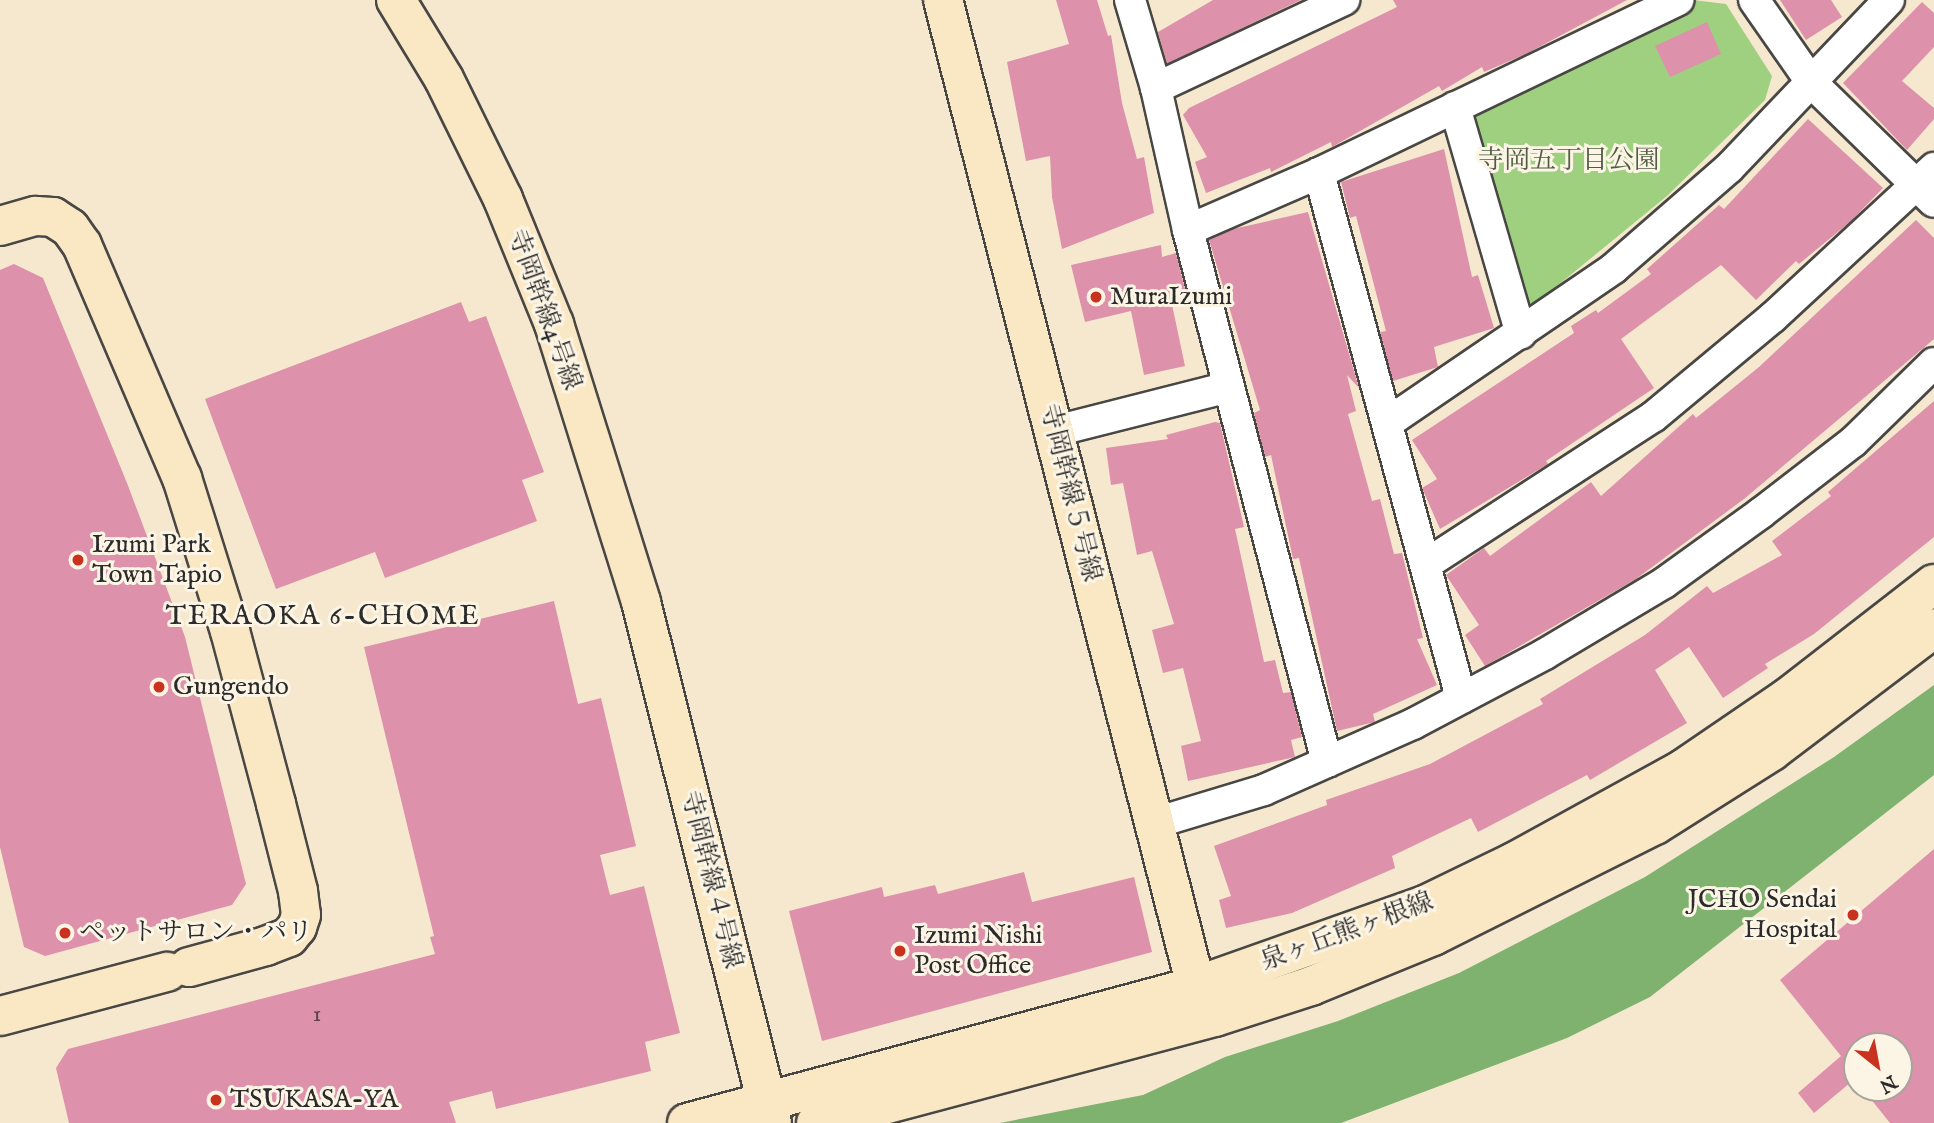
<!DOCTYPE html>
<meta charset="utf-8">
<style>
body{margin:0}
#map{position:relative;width:1934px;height:1123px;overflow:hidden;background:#f6e8cf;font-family:"IM FELL English","Noto Serif JP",serif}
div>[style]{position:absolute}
.green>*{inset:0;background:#9ed080}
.forest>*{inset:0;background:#7eb26e}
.building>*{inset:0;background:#dd91ab}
.roads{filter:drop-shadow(2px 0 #494744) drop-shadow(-2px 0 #494744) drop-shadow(0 2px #494744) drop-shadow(0 -2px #494744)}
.street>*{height:30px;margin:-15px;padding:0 15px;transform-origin:15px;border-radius:15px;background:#fff}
.secondary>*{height:38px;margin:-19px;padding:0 19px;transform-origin:19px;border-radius:19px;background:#fae7c3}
.dots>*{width:19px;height:19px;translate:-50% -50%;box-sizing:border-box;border:4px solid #fcf5e5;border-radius:50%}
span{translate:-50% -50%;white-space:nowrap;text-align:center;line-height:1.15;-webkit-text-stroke:6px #fcf5e5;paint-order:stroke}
.number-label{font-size:23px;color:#58444b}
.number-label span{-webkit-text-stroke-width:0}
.park-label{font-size:26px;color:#4e5d44}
.poi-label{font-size:26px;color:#2b2b2b}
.left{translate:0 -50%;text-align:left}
.right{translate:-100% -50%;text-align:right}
.street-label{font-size:26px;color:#2b2b2b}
.neighbourhood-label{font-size:28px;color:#2b2b2b;letter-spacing:2px}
.north{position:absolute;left:1843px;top:1032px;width:70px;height:70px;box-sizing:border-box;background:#fcf5e5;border:2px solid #a8a49b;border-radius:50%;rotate:149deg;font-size:19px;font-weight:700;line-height:28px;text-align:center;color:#2b2b2b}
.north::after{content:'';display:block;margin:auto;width:24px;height:32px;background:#c8321e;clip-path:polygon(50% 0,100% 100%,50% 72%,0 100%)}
</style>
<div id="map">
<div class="green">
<i style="clip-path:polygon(1693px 0,1726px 4px,1772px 76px,1765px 100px,1667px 196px,1535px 304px,1524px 302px,1465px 123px,1472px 107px)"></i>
</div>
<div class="forest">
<i style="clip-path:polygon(1934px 685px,1934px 775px,1650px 997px,1567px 1038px,1341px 1123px,1000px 1123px,1143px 1095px,1225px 1057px,1338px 1021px,1459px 973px,1645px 877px,1834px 757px)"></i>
</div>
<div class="building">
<i style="clip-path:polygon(1056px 0,1097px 0,1108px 36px,1111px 35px,1122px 103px,1137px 159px,1144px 157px,1154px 213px,1062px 249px,1052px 197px,1050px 156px,1026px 161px,1007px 62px,1069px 44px)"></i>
<i style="clip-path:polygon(1213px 0,1301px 0,1167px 64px,1158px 32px)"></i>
<i style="clip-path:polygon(1393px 0,1627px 0,1526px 54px,1484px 72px,1482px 67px,1442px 91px,1439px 86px,1332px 147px,1331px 142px,1271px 172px,1270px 168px,1206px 193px,1195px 162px,1207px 157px,1183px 115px,1189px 108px,1397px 7px)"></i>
<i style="clip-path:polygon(1780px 0,1831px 0,1842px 17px,1806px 40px)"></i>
<i style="clip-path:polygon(1922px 2px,1934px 13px,1934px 47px,1902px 81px,1934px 108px,1934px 119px,1907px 150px,1843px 83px)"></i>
<i style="clip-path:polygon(1707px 22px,1721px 54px,1670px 77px,1655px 46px)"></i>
<i style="clip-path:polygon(1808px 119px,1883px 188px,1851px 221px,1799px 264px,1796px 261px,1756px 300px,1721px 265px,1621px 339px,1654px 388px,1546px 461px,1548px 464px,1440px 529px,1422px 488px,1437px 479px,1412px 440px,1574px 333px,1571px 326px,1596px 310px,1598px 313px,1651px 274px,1647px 269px,1719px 205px,1724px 209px)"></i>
<i style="clip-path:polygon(1444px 149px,1472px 277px,1478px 275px,1494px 328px,1434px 347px,1438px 367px,1393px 381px,1380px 332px,1386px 331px,1356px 216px,1350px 218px,1341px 182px)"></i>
<i style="clip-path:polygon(1308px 212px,1359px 388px,1347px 375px,1356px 411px,1348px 414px,1372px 501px,1380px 499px,1394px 554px,1402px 553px,1423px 638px,1417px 639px,1437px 685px,1373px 714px,1375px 722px,1337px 731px,1299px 558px,1293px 559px,1271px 455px,1265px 457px,1254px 413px,1260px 410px,1209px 240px,1233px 229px)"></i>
<i style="clip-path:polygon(1916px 220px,1934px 238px,1934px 339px,1744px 499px,1636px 579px,1485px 666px,1465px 635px,1479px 625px,1446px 575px,1484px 548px,1490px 556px,1591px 482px,1601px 496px,1693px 414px,1696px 418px,1759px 367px)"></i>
<i style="clip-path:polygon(1161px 245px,1162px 257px,1176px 253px,1186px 293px,1171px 300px,1185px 366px,1144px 375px,1131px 311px,1085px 322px,1071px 265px)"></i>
<i style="clip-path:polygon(14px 264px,43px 278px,127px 483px,185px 637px,246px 884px,232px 905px,45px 956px,24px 947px,0 847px,0 270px)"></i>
<i style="clip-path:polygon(461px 302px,469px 322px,486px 316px,544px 472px,522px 480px,537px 521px,385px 578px,375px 552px,276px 589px,205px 399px)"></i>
<i style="clip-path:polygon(1934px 401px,1934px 537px,1814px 634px,1765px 664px,1768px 668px,1723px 698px,1689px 647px,1655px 670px,1687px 723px,1590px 780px,1587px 775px,1478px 832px,1471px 818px,1392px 856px,1395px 868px,1292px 913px,1226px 928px,1219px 900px,1231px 896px,1214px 846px,1327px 805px,1326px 800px,1430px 764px,1543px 704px,1540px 699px,1645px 635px,1707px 586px,1713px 593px,1782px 555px,1772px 541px,1831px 496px,1828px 492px)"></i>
<i style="clip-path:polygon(1215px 422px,1220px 423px,1244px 527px,1235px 529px,1264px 662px,1275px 660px,1283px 693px,1291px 692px,1302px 737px,1291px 740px,1295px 757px,1188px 781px,1181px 746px,1201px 741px,1183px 668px,1163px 673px,1152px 630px,1174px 624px,1152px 551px,1137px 555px,1123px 483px,1111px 485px,1106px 448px,1168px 439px,1166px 435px)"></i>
<i style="clip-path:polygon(554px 601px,578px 704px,601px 698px,636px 846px,600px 855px,610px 895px,644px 886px,680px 1033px,645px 1042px,651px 1071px,496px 1109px,492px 1091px,449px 1102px,456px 1123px,69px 1123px,56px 1068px,68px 1049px,435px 954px,430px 937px,434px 936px,364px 647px)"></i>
<i style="clip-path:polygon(1934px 849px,1934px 1123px,1890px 1123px,1862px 1088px,1899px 1088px,1899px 1046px,1857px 1046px,1857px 1077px,1814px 1113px,1798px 1093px,1841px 1056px,1780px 980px)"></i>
<i style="clip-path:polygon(1024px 872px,1032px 902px,1134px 877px,1152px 952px,822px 1041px,789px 911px,882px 887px,884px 897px,935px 885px,938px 894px)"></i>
</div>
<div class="roads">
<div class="street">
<i style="left:1130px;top:0;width:92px;rotate:73.5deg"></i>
<i style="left:1156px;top:88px;width:146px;rotate:77.3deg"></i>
<i style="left:1188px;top:230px;width:550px;rotate:75.36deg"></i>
<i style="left:1754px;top:0;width:101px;rotate:55.1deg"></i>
<i style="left:1812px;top:83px;width:170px;rotate:44.3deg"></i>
<i style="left:1156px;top:88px;width:208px;rotate:-25.1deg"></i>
<i style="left:1455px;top:107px;width:236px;rotate:73.8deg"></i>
<i style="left:1319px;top:173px;width:544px;rotate:74.86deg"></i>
<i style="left:1188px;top:230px;width:143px;rotate:-23.5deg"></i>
<i style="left:1319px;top:173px;width:399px;rotate:-25.7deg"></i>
<i style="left:1390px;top:421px;width:271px;rotate:-34.3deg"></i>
<i style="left:1614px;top:268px;width:152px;rotate:-41deg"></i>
<i style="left:1729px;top:168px;width:232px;rotate:-46.4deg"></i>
<i style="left:1055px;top:431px;width:179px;rotate:-14.2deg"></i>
<i style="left:1428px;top:563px;width:268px;rotate:-33deg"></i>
<i style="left:1653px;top:417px;width:155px;rotate:-39.8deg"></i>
<i style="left:1772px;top:318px;width:221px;rotate:-42.8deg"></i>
<i style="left:1155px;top:823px;width:114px;rotate:-16.8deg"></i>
<i style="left:1264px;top:790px;width:163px;rotate:-23.9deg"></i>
<i style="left:1413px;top:724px;width:149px;rotate:-27.9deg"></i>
<i style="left:1545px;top:654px;width:139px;rotate:-30.8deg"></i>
<i style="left:1664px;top:583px;width:120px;rotate:-35.8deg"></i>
<i style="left:1761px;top:513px;width:116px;rotate:-37.7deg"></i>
<i style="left:1853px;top:442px;width:113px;rotate:-44.3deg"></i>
</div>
<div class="secondary">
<i style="left:396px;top:0;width:92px;rotate:58.7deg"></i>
<i style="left:444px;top:79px;width:134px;rotate:63.8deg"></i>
<i style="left:503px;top:199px;width:135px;rotate:67.8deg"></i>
<i style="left:554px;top:324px;width:291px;rotate:72.6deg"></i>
<i style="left:641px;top:602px;width:537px;rotate:75.89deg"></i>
<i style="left:943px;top:0;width:1018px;rotate:75.61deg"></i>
<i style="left:0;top:226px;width:37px;rotate:-16deg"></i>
<i style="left:36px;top:216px;width:17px;rotate:3deg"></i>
<i style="left:53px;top:217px;width:20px;rotate:33deg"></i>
<i style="left:70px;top:228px;width:21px;rotate:55deg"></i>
<i style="left:82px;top:245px;width:254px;rotate:66.8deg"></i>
<i style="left:182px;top:478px;width:160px;rotate:72.6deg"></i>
<i style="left:230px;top:631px;width:179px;rotate:75.1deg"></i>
<i style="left:276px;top:804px;width:90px;rotate:75.8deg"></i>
<i style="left:298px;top:891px;width:24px;rotate:83deg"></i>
<i style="left:301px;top:915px;width:13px;rotate:108deg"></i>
<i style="left:297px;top:927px;width:13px;rotate:129deg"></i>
<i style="left:289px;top:937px;width:25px;rotate:159deg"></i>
<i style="left:266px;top:946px;width:80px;rotate:164.7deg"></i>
<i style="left:0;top:1016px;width:173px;rotate:-14.8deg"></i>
<i style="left:687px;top:1123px;width:527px;rotate:-15.06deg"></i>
<i style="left:1196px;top:986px;width:243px;rotate:-19.5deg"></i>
<i style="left:1425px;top:905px;width:99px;rotate:-25.8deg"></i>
<i style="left:1514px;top:862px;width:193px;rotate:-28.8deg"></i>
<i style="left:1683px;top:769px;width:126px;rotate:-34.3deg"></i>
<i style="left:1787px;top:698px;width:186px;rotate:-37.8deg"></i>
<i style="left:816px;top:1123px;width:413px;rotate:-14.9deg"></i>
<i style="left:1215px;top:1017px;width:101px;rotate:-17.9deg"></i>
<i style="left:1311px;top:986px;width:132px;rotate:-22.3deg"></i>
<i style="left:1433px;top:936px;width:248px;rotate:-26.6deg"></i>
<i style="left:1655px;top:825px;width:138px;rotate:-32.3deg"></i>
<i style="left:1772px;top:751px;width:203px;rotate:-37.2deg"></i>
</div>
</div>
<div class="dots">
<i style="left:1096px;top:297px;background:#c8321e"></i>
<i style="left:78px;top:560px;background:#c8321e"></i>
<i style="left:159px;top:687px;background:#c8321e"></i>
<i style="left:1853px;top:915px;background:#c8321e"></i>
<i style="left:65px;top:933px;background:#c8321e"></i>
<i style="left:900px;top:951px;background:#c8321e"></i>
<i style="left:216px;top:1100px;background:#c8321e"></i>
</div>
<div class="number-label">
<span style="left:317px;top:1015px">1</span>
</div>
<div class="park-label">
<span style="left:1569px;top:161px">寺岡五丁目公園</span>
</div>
<div class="poi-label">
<span class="left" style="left:1110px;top:297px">MuraIzumi</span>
<span class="left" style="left:92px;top:560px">Izumi Park<br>Town Tapio</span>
<span class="left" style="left:173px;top:687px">Gungendo</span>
<span class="right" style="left:1837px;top:915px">JCHO Sendai<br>Hospital</span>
<span class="left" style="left:79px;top:933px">ペットサロン・パリ</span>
<span class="left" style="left:914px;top:951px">Izumi Nishi<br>Post Office</span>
<span class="left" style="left:230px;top:1100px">TSUKASA-YA</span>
</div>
<div class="street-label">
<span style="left:544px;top:310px;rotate:70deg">寺岡幹線4号線</span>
<span style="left:1070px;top:493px;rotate:76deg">寺岡幹線５号線</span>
<span style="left:711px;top:880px;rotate:76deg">寺岡幹線４号線</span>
<span style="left:1347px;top:932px;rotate:-20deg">泉ヶ丘熊ヶ根線</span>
</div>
<div class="neighbourhood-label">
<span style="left:323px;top:617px">TERAOKA 6-CHOME</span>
</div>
<div class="north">N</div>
</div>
